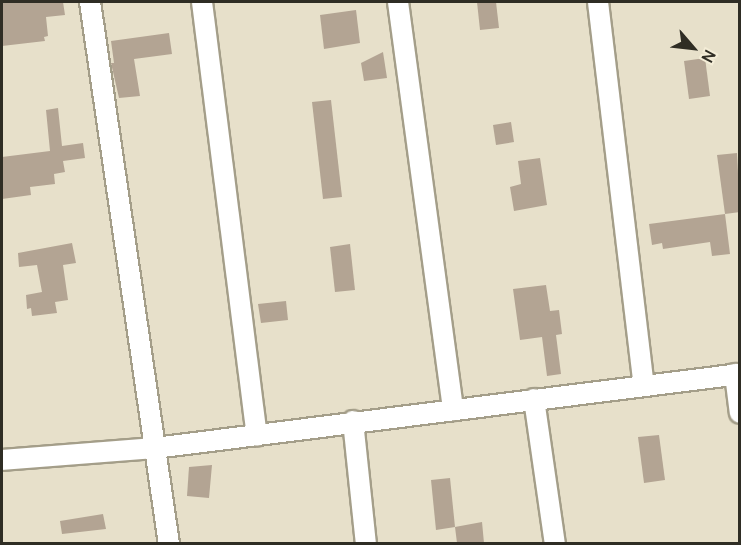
<!DOCTYPE html>
<style>
body{margin:0}
#map{position:relative;width:741px;height:545px;overflow:hidden;background:#e7e0ca;font-family:Manrope,sans-serif}
div>[style]{position:absolute}
.building>*{inset:0;background:#b3a493}
.roads{filter:drop-shadow(2px 0 #a49e89) drop-shadow(-2px 0 #a49e89) drop-shadow(0 2px #a49e89) drop-shadow(0 -2px #a49e89)}
.minor>*{height:20px;margin:-10px;padding:0 10px;transform-origin:10px;border-radius:10px;background:#fff}
span{translate:-50% -50%;white-space:nowrap;text-align:center;line-height:1.15;-webkit-text-stroke:4.5px #f4edd7;paint-order:stroke}
.frame{position:absolute;inset:0;border:3px solid #2f2d24;pointer-events:none}
.north{position:absolute;left:663px;top:18px;width:60px;height:60px;-webkit-text-stroke:4px #f4edd7;paint-order:stroke;rotate:118deg;font-size:16px;font-weight:700;line-height:24px;text-align:center;color:#2f2d24}
.north::after{content:'';display:block;margin:auto;width:21px;height:27px;background:#2f2d24;clip-path:polygon(50% 0,100% 100%,50% 72%,0 100%)}
</style>
<div id="map">
<div class="building">
<i style="clip-path:polygon(2px 2px,63px 2px,65px 15px,46px 17px,48px 36px,44px 37px,45px 41px,2px 46px)"></i>
<i style="clip-path:polygon(477px 2px,496px 2px,499px 28px,480px 30px)"></i>
<i style="clip-path:polygon(356px 10px,360px 43px,324px 49px,320px 15px)"></i>
<i style="clip-path:polygon(169px 33px,172px 54px,134px 59px,140px 96px,119px 98px,111px 63px,114px 63px,111px 41px)"></i>
<i style="clip-path:polygon(383px 52px,387px 78px,364px 81px,361px 63px)"></i>
<i style="clip-path:polygon(705px 58px,710px 96px,689px 99px,684px 61px)"></i>
<i style="clip-path:polygon(331px 100px,342px 197px,323px 199px,312px 102px)"></i>
<i style="clip-path:polygon(58px 108px,62px 146px,83px 143px,85px 158px,63px 161px,65px 172px,54px 174px,55px 184px,30px 187px,31px 195px,2px 199px,2px 157px,50px 151px,46px 110px)"></i>
<i style="clip-path:polygon(511px 122px,514px 142px,496px 145px,493px 125px)"></i>
<i style="clip-path:polygon(737px 153px,740px 212px,725px 214px,717px 155px)"></i>
<i style="clip-path:polygon(540px 158px,547px 205px,514px 211px,510px 187px,521px 184px,518px 161px)"></i>
<i style="clip-path:polygon(725px 214px,730px 254px,712px 256px,710px 242px,663px 249px,662px 243px,652px 245px,649px 224px)"></i>
<i style="clip-path:polygon(72px 243px,76px 263px,63px 265px,68px 300px,55px 302px,57px 313px,32px 316px,31px 308px,27px 309px,26px 295px,42px 292px,37px 265px,19px 267px,18px 253px)"></i>
<i style="clip-path:polygon(350px 244px,355px 290px,335px 292px,330px 247px)"></i>
<i style="clip-path:polygon(546px 285px,550px 311px,559px 310px,562px 334px,556px 335px,561px 374px,547px 376px,542px 337px,520px 340px,513px 289px)"></i>
<i style="clip-path:polygon(286px 301px,288px 320px,261px 323px,258px 304px)"></i>
<i style="clip-path:polygon(659px 435px,665px 480px,644px 483px,638px 437px)"></i>
<i style="clip-path:polygon(212px 465px,209px 498px,187px 496px,189px 467px)"></i>
<i style="clip-path:polygon(450px 478px,455px 527px,436px 530px,431px 480px)"></i>
<i style="clip-path:polygon(103px 514px,106px 529px,62px 534px,60px 521px)"></i>
<i style="clip-path:polygon(482px 522px,484px 543px,457px 543px,455px 527px)"></i>
</div>
<div class="roads">
<div class="minor">
<i style="left:90px;top:2px;width:548px;rotate:81.71deg"></i>
<i style="left:202px;top:2px;width:437px;rotate:82.8deg"></i>
<i style="left:398px;top:2px;width:412px;rotate:82.3deg"></i>
<i style="left:598px;top:2px;width:386px;rotate:83.2deg"></i>
<i style="left:735px;top:374px;width:39px;rotate:83deg"></i>
<i style="left:534px;top:399px;width:147px;rotate:81.8deg"></i>
<i style="left:353px;top:421px;width:124px;rotate:84deg"></i>
<i style="left:2px;top:460px;width:153px;rotate:-4.5deg"></i>
<i style="left:155px;top:448px;width:590px;rotate:-7.21deg"></i>
</div>
</div>
<div class="frame"></div>
<div class="north">N</div>
</div>
